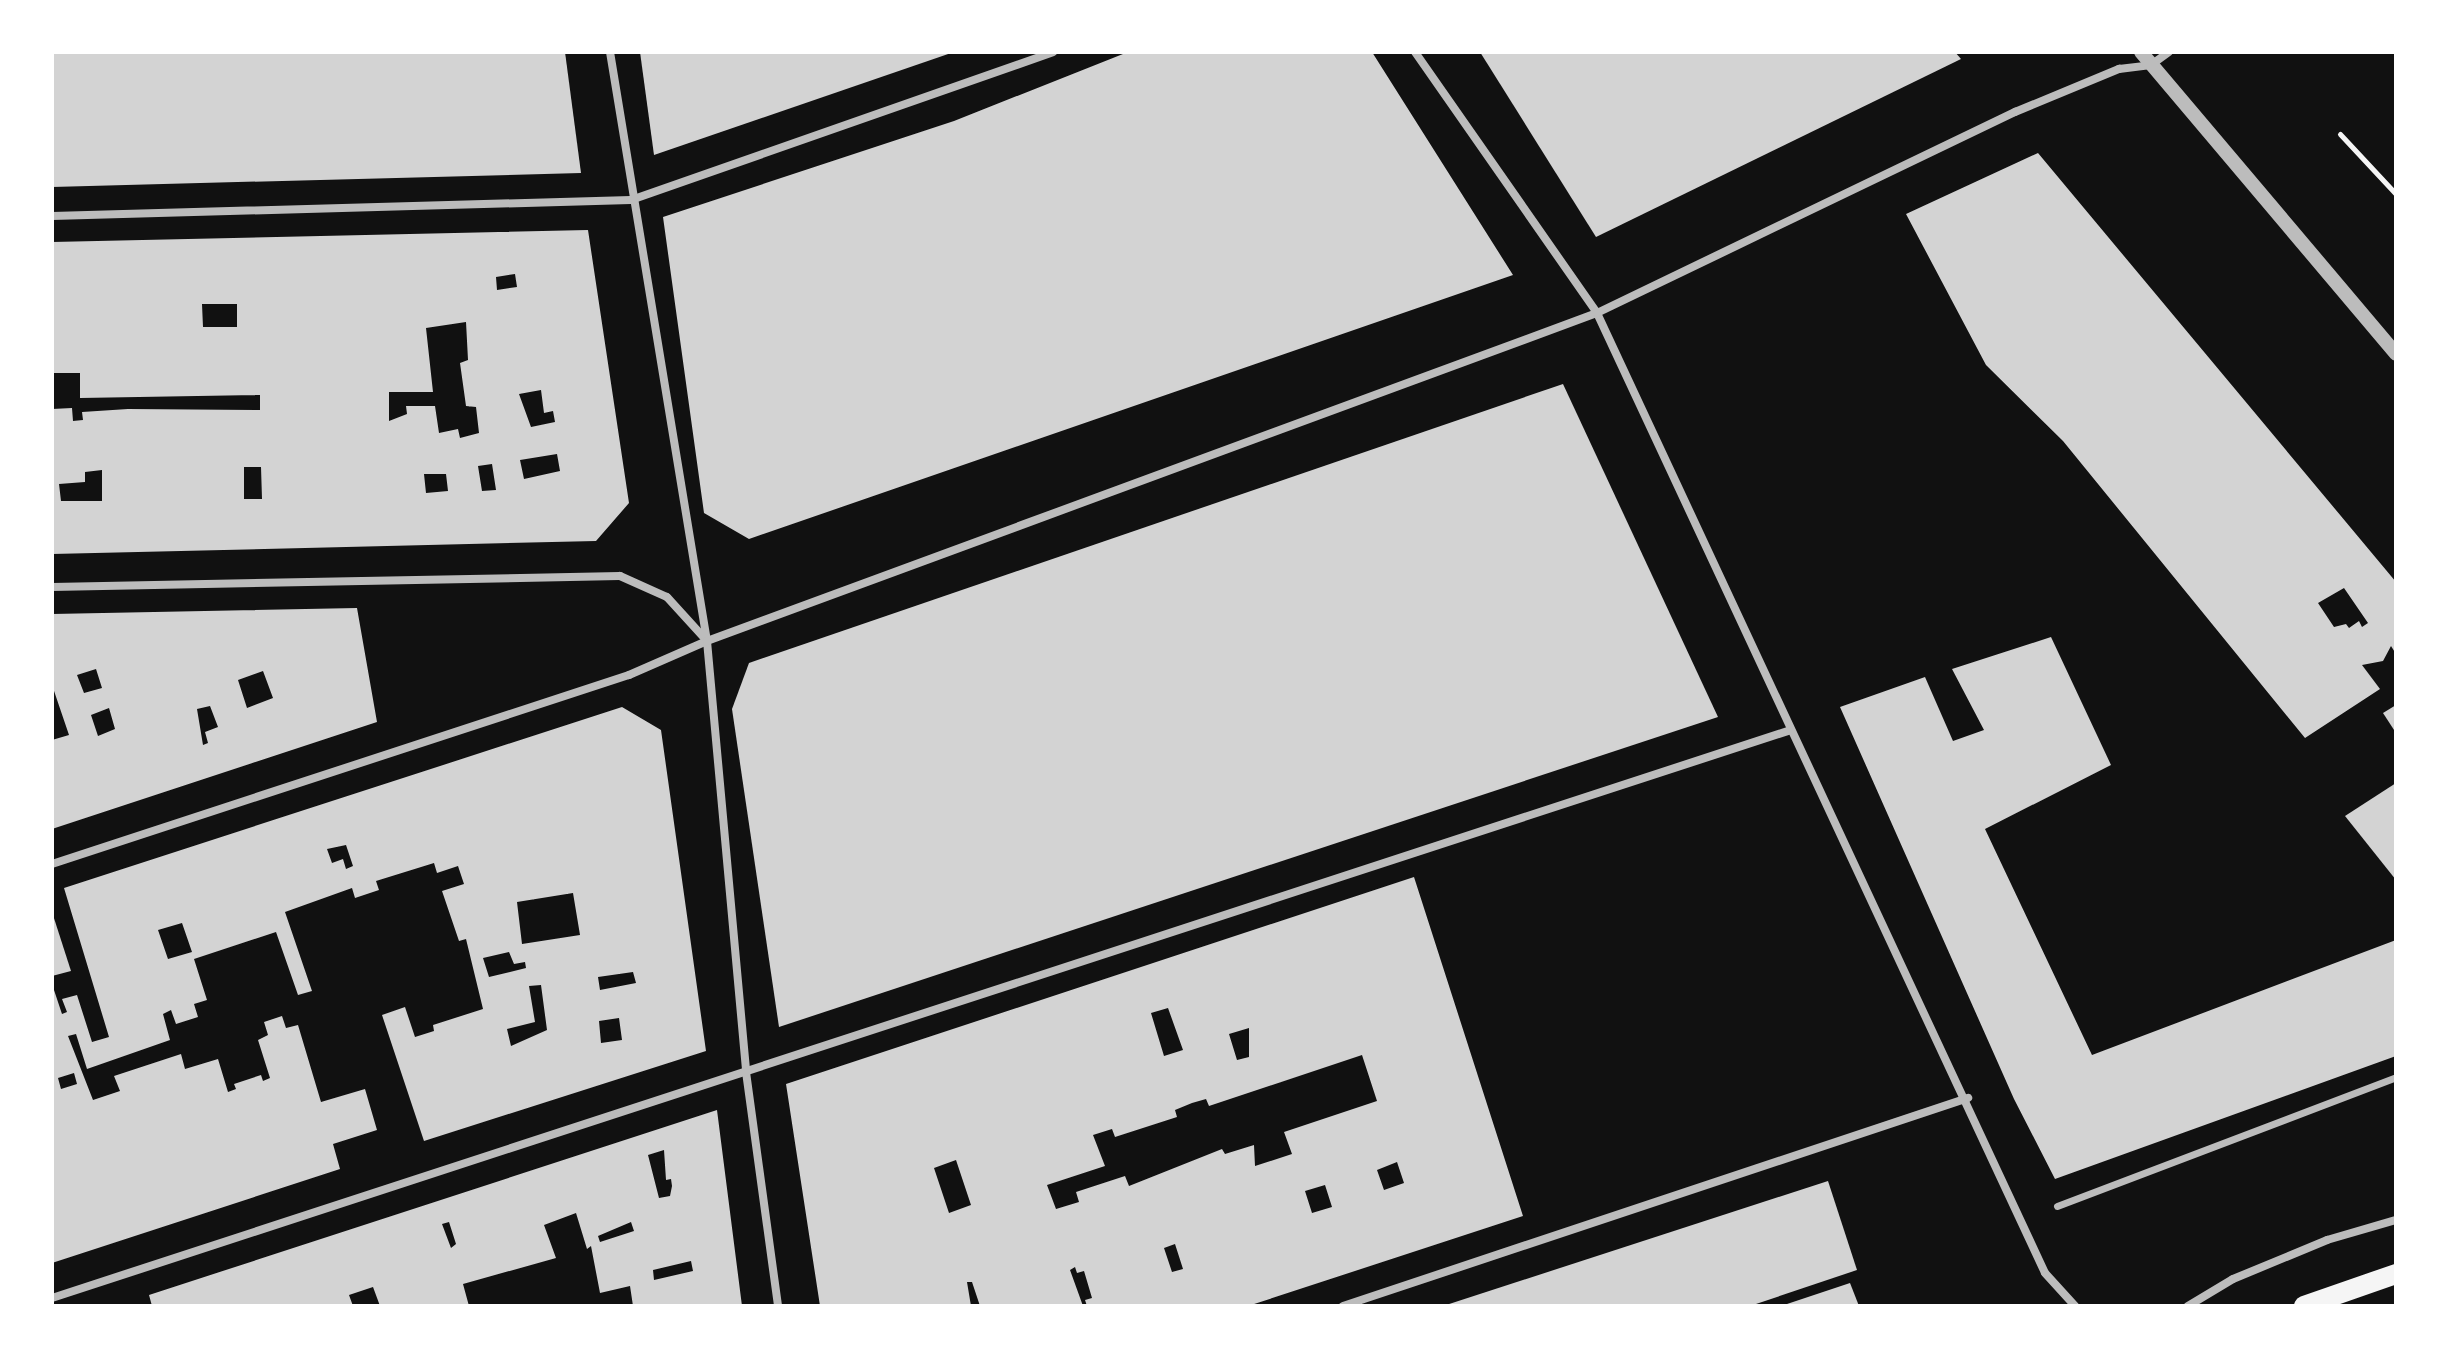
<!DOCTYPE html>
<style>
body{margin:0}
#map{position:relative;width:2448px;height:1358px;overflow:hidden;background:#111;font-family:"Nunito Sans",sans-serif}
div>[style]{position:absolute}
.building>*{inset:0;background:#d3d3d3}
.path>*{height:5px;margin:-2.5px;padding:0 2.5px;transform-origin:2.5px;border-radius:2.5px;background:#f5f5f5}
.pedestrian>*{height:7px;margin:-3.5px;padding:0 3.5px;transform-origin:3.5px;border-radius:3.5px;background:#bcbcbc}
.minor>*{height:8px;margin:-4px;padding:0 4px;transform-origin:4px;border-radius:4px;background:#bcbcbc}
.tertiary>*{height:14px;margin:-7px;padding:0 7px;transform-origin:7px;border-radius:7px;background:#bcbcbc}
.primary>*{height:20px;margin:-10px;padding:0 10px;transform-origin:10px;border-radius:10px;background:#f5f5f5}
span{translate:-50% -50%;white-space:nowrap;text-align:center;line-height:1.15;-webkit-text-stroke:8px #fff;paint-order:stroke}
.frame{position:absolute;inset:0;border:54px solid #fff;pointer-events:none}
</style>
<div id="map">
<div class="building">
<i style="clip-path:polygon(52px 52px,565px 52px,581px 173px,52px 187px)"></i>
<i style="clip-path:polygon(640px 52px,954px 52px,654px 155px)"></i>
<i style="clip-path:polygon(1128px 52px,1372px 52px,1513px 275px,749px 539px,704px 513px,663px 217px,954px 121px)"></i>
<i style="clip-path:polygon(1480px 52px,1955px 52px,1961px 59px,1596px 237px)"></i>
<i style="clip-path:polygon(evenodd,2038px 153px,2396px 582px,2396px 654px,2391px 646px,2383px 661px,2362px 665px,2380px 689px,2305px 738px,2063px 441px,1986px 365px,1906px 214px,2038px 153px,2344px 588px,2368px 623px,2362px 627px,2359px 621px,2349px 628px,2346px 624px,2334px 627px,2318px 603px,2344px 588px)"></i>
<i style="clip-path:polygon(evenodd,588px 230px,629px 503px,596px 541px,52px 554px,52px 409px,72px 408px,73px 421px,83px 420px,82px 412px,128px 409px,260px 410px,260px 395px,80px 398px,80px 373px,52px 373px,52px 242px,588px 230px,515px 274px,517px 287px,497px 290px,496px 277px,515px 274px,588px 230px,202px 304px,237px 304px,237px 327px,203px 327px,202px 304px,588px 230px,466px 322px,468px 360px,460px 363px,466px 406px,476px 407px,479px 433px,460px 438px,458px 429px,439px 433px,435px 406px,406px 406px,407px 414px,389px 421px,389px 392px,433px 392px,426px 328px,466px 322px,588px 230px,541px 390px,544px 413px,553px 411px,555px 422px,531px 427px,519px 394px,541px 390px,588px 230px,557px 454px,560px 471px,524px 479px,520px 460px,557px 454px,588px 230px,492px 464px,496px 490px,482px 491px,478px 466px,492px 464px,588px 230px,244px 467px,261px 467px,262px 499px,244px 499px,244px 467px,588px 230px,102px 470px,102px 501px,61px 501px,59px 484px,85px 482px,85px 472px,102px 470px,588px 230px,424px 474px,446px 474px,448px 491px,426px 493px,424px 474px)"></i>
<i style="clip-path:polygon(1563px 384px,1718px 717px,779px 1027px,732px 709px,749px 663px)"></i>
<i style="clip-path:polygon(evenodd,357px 608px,377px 722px,52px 829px,52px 740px,69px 735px,52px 685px,52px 614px,357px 608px,96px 669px,102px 688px,84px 693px,77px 675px,96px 669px,357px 608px,263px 671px,273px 698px,247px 708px,238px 680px,263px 671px,357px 608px,210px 706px,218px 727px,205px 732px,208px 743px,203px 745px,197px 709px,210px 706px,357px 608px,109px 708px,115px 729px,98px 736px,91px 715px,109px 708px)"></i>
<i style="clip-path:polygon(2051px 637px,2111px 765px,1985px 829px,2092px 1055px,2396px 940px,2396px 1056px,2055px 1179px,2014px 1099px,1840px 707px,1925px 677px,1953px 741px,1984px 730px,1952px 669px)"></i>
<i style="clip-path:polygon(2396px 705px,2396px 733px,2383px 713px)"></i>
<i style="clip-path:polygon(evenodd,622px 707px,661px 730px,706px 1051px,424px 1141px,382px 1015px,405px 1007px,415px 1037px,434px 1031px,433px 1025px,483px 1009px,466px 939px,459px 941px,442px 891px,464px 884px,458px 866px,437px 873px,434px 863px,376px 881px,379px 890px,355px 898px,352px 888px,285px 912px,312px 991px,298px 995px,276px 932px,194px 959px,207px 1000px,194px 1004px,198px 1017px,176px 1024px,171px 1010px,163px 1014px,170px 1040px,87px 1069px,76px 1034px,68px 1036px,93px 1100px,120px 1091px,114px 1076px,181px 1054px,185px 1069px,218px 1059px,228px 1092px,236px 1089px,234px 1084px,261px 1075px,263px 1081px,270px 1078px,258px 1040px,268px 1035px,264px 1022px,282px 1016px,286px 1028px,298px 1025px,321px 1102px,365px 1089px,377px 1130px,333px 1144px,340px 1169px,52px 1263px,52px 984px,62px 1014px,67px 1012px,62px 999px,77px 995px,92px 1042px,109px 1037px,64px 888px,622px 707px,346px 845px,353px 866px,346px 869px,343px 859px,332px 863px,327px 849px,346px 845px,622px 707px,573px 893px,580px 935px,522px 944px,517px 902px,573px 893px,622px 707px,182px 923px,192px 952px,168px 959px,158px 930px,182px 923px,622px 707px,509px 952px,514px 964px,525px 962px,526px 968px,489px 977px,483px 958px,509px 952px,622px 707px,633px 972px,636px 983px,600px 990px,598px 977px,633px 972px,622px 707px,541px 985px,547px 1030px,511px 1046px,507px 1029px,535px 1022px,529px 986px,541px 985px,622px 707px,619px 1018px,622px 1040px,601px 1043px,599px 1021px,619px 1018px,622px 707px,74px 1073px,77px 1084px,61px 1089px,58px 1078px,74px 1073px)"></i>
<i style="clip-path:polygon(2396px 783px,2396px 880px,2345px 816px)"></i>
<i style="clip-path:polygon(evenodd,1414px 877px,1523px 1216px,1248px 1306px,1087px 1306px,1085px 1300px,1092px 1298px,1084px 1271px,1077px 1273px,1075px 1267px,1070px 1270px,1083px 1306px,980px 1306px,972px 1282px,967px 1282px,971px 1306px,820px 1306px,786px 1084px,1414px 877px,1168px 1008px,1183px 1050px,1164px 1056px,1151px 1013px,1168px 1008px,1414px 877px,1249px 1028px,1249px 1057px,1237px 1060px,1229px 1034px,1249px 1028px,1414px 877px,1362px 1055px,1377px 1101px,1284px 1132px,1292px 1154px,1255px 1166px,1254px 1145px,1225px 1154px,1222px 1149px,1129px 1186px,1125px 1176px,1076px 1192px,1079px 1202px,1056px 1209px,1047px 1185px,1105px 1166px,1093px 1135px,1112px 1129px,1115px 1137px,1177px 1117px,1175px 1110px,1192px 1103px,1206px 1099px,1209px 1106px,1362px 1055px,1414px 877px,956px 1160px,971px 1205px,949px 1213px,934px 1168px,956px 1160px,1414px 877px,1397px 1162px,1404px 1183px,1384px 1190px,1377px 1170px,1397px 1162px,1414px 877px,1325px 1185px,1332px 1207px,1312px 1213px,1305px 1191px,1325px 1185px,1414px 877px,1175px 1244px,1183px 1269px,1172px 1272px,1164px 1248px,1175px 1244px)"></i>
<i style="clip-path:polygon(52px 912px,71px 971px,52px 976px)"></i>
<i style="clip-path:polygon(evenodd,717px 1110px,742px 1306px,633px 1306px,630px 1286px,600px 1293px,591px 1246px,587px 1249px,576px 1213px,544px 1225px,556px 1258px,463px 1284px,469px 1306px,380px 1306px,373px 1287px,349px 1295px,353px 1306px,152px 1306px,149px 1295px,717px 1110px,664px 1150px,666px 1180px,671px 1179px,672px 1186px,670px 1196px,659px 1198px,648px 1155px,664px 1150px,717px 1110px,449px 1222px,456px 1244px,451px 1248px,442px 1224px,449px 1222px,717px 1110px,631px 1222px,634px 1231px,600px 1242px,598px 1236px,631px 1222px,717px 1110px,691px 1261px,693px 1271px,654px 1280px,653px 1270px,691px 1261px)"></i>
<i style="clip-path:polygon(1828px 1181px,1857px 1270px,1750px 1306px,1443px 1306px)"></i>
<i style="clip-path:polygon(1850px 1283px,1859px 1306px,1784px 1306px,1784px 1305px)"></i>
</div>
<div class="path">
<i style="left:2340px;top:134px;width:82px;rotate:47deg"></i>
</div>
<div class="pedestrian">
<i style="left:2057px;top:1206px;width:363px;rotate:-20.8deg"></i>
</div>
<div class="minor">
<i style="left:610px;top:52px;width:597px;rotate:80.65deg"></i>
<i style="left:707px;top:641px;width:433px;rotate:84.8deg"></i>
<i style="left:746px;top:1072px;width:236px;rotate:82.2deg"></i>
<i style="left:1415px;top:52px;width:318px;rotate:55.1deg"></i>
<i style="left:1597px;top:313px;width:1059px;rotate:64.98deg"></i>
<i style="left:2045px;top:1273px;width:45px;rotate:47.7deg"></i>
<i style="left:52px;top:216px;width:579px;rotate:-1.58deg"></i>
<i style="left:631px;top:200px;width:447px;rotate:-19.3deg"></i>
<i style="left:52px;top:587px;width:568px;rotate:-1.11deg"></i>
<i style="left:620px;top:576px;width:51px;rotate:24.1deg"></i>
<i style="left:667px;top:597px;width:59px;rotate:47.7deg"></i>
<i style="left:52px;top:864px;width:607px;rotate:-18.14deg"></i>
<i style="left:629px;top:675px;width:85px;rotate:-23.6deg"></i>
<i style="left:707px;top:641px;width:949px;rotate:-20.23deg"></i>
<i style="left:1597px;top:313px;width:464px;rotate:-25.7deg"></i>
<i style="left:2015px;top:112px;width:113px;rotate:-22.5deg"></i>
<i style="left:2119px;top:69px;width:32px;rotate:-7deg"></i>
<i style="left:2151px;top:65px;width:22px;rotate:-36deg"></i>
<i style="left:52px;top:1298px;width:1829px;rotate:-18.09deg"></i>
<i style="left:1343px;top:1306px;width:659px;rotate:-18.41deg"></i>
<i style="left:2188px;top:1306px;width:52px;rotate:-31deg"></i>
<i style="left:2233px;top:1279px;width:102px;rotate:-22.5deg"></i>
<i style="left:2327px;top:1240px;width:72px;rotate:-16.2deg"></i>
</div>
<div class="tertiary">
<i style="left:2141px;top:52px;width:395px;rotate:49.8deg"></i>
</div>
<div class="primary">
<i style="left:2304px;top:1306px;width:97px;rotate:-19.2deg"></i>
</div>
<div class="frame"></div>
</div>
